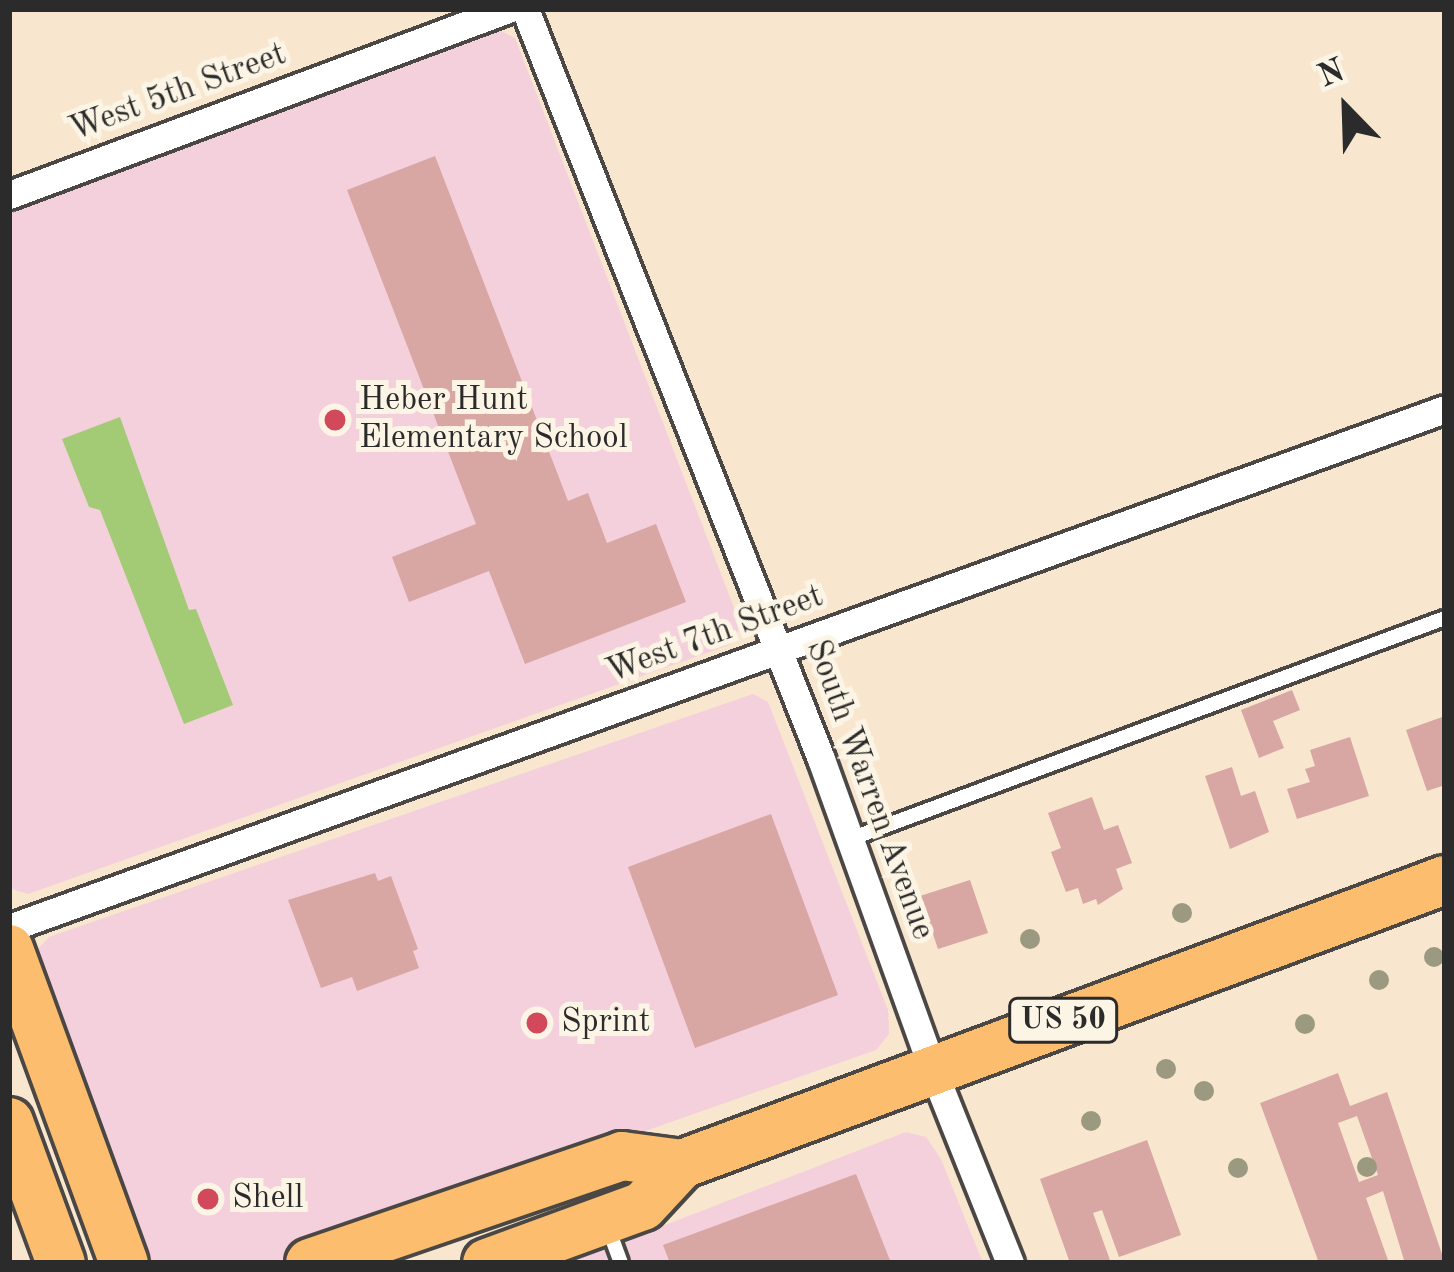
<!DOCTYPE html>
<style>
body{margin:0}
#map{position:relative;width:1454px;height:1272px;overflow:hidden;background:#f8e6cf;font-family:"Old Standard TT",serif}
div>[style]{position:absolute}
.built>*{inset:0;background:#f4cfdc}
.green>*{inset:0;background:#a3ca75}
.building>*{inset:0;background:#d8a6a3}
.roads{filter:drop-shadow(3px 0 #4a4744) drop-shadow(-3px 0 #4a4744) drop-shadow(0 3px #4a4744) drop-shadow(0 -3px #4a4744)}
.lane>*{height:14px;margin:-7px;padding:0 7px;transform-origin:7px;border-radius:7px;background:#fff}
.street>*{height:27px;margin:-13.5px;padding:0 13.5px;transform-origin:13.5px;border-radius:13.5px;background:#fff}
.highway>*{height:48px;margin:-24px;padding:0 24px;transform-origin:24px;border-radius:24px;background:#fcbd6f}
.trees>*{width:20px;height:20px;margin:-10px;border-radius:50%;background:#9b9a81}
.dots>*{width:33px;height:33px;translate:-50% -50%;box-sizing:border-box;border:6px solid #fcf5e5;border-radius:50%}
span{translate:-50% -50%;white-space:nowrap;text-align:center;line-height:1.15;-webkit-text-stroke:10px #fcf5e5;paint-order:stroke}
.shield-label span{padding:3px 9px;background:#fcf5e5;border:3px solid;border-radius:9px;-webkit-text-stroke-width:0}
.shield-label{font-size:30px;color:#2b2b2b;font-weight:700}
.street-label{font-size:33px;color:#2b2b2b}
.poi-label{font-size:33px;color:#2b2b2b}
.left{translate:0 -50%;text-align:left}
.frame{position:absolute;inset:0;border:12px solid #2b2b2b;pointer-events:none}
.north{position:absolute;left:1286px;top:48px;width:120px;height:120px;-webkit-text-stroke:9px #fcf5e5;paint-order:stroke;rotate:337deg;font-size:33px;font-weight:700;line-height:48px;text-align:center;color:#2b2b2b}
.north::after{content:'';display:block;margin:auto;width:42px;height:54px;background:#2b2b2b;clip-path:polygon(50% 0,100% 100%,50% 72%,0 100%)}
</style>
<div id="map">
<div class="built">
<i style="clip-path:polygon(501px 31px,515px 38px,741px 626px,729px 645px,28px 894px,9px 888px,9px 214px)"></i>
<i style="clip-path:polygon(753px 694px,768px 702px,888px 1010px,889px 1034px,876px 1050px,270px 1263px,150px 1263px,135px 1250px,30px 958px,49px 937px)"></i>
<i style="clip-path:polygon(906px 1132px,926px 1137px,941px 1159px,983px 1263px,567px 1263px)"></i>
</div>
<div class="green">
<i style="clip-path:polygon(120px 417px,189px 610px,196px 609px,233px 705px,184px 724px,100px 510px,89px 507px,62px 439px)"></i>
</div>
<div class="building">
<i style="clip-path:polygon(435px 156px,568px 501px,588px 493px,607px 543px,656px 524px,686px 602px,525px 664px,489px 571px,409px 602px,392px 557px,476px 524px,347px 190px)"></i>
<i style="clip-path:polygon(1292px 690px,1300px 710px,1273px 721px,1284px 748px,1259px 758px,1241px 710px)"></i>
<i style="clip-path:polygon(1445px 716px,1445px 785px,1427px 791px,1406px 730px)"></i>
<i style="clip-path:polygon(1350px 737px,1369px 796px,1297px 819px,1287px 789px,1310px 782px,1305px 769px,1315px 766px,1310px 750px)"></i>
<i style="clip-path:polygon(1232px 767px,1241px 796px,1255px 791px,1269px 832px,1230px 849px,1205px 776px)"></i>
<i style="clip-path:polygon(1092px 797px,1104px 830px,1118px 825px,1132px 863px,1116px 869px,1123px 889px,1098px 905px,1096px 899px,1083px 904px,1078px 888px,1066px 892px,1051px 852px,1061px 848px,1048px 813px)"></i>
<i style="clip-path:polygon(771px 814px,838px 995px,695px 1048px,628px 867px)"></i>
<i style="clip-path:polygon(375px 873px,378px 881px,391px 876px,418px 949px,413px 951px,419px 968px,357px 991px,352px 977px,321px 988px,288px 900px)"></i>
<i style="clip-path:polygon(970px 880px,988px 933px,938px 949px,920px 896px)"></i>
<i style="clip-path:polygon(evenodd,1338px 1073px,1350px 1106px,1387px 1092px,1445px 1263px,1404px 1260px,1383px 1191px,1366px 1198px,1389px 1263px,1319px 1263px,1260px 1103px,1338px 1073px,1357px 1116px,1378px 1175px,1359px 1182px,1338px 1123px,1357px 1116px)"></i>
<i style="clip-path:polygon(1147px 1140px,1181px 1235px,1119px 1257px,1102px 1210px,1093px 1213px,1111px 1263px,1070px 1263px,1040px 1179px)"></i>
<i style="clip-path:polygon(856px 1174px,891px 1263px,670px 1263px,663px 1245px)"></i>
</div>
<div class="roads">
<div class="lane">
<i style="left:850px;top:839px;width:635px;rotate:-20.38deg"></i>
<i style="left:607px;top:1225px;width:40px;rotate:69.8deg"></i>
</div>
<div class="street">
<i style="left:525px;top:9px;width:806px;rotate:68.46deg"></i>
<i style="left:821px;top:759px;width:328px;rotate:70.2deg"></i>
<i style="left:932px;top:1068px;width:210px;rotate:68.2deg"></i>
<i style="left:9px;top:195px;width:533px;rotate:-20.44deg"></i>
<i style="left:9px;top:928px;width:1527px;rotate:-19.87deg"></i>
</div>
<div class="highway">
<i style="left:9px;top:949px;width:334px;rotate:69.9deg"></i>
<i style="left:9px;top:1122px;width:150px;rotate:69.8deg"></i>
<i style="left:310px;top:1263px;width:330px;rotate:-18.9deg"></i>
<i style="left:622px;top:1156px;width:61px;rotate:7.6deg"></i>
<i style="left:487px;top:1263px;width:166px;rotate:-20.1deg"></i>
<i style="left:643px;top:1206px;width:57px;rotate:-47.1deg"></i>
<i style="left:682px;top:1164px;width:814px;rotate:-20.42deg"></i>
</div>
</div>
<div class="trees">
<i style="left:1182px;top:913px"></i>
<i style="left:1030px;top:939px"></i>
<i style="left:1434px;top:957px"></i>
<i style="left:1379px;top:980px"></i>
<i style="left:1305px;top:1024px"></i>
<i style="left:1166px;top:1069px"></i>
<i style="left:1204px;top:1091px"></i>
<i style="left:1091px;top:1121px"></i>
<i style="left:1367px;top:1167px"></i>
<i style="left:1238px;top:1168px"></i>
</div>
<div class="dots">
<i style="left:335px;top:420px;background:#d1495b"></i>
<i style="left:537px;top:1023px;background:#d1495b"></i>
<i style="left:208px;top:1199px;background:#d1495b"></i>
</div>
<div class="shield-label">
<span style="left:1063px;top:1020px">US 50</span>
</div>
<div class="street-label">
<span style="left:178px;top:93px;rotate:-20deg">West 5th Street</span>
<span style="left:715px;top:635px;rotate:-20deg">West 7th Street</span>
<span style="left:869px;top:790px;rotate:70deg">South Warren Avenue</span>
</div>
<div class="poi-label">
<span class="left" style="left:359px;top:420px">Heber Hunt<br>Elementary School</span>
<span class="left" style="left:561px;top:1023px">Sprint</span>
<span class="left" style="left:232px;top:1199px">Shell</span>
</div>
<div class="frame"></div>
<div class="north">N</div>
</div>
